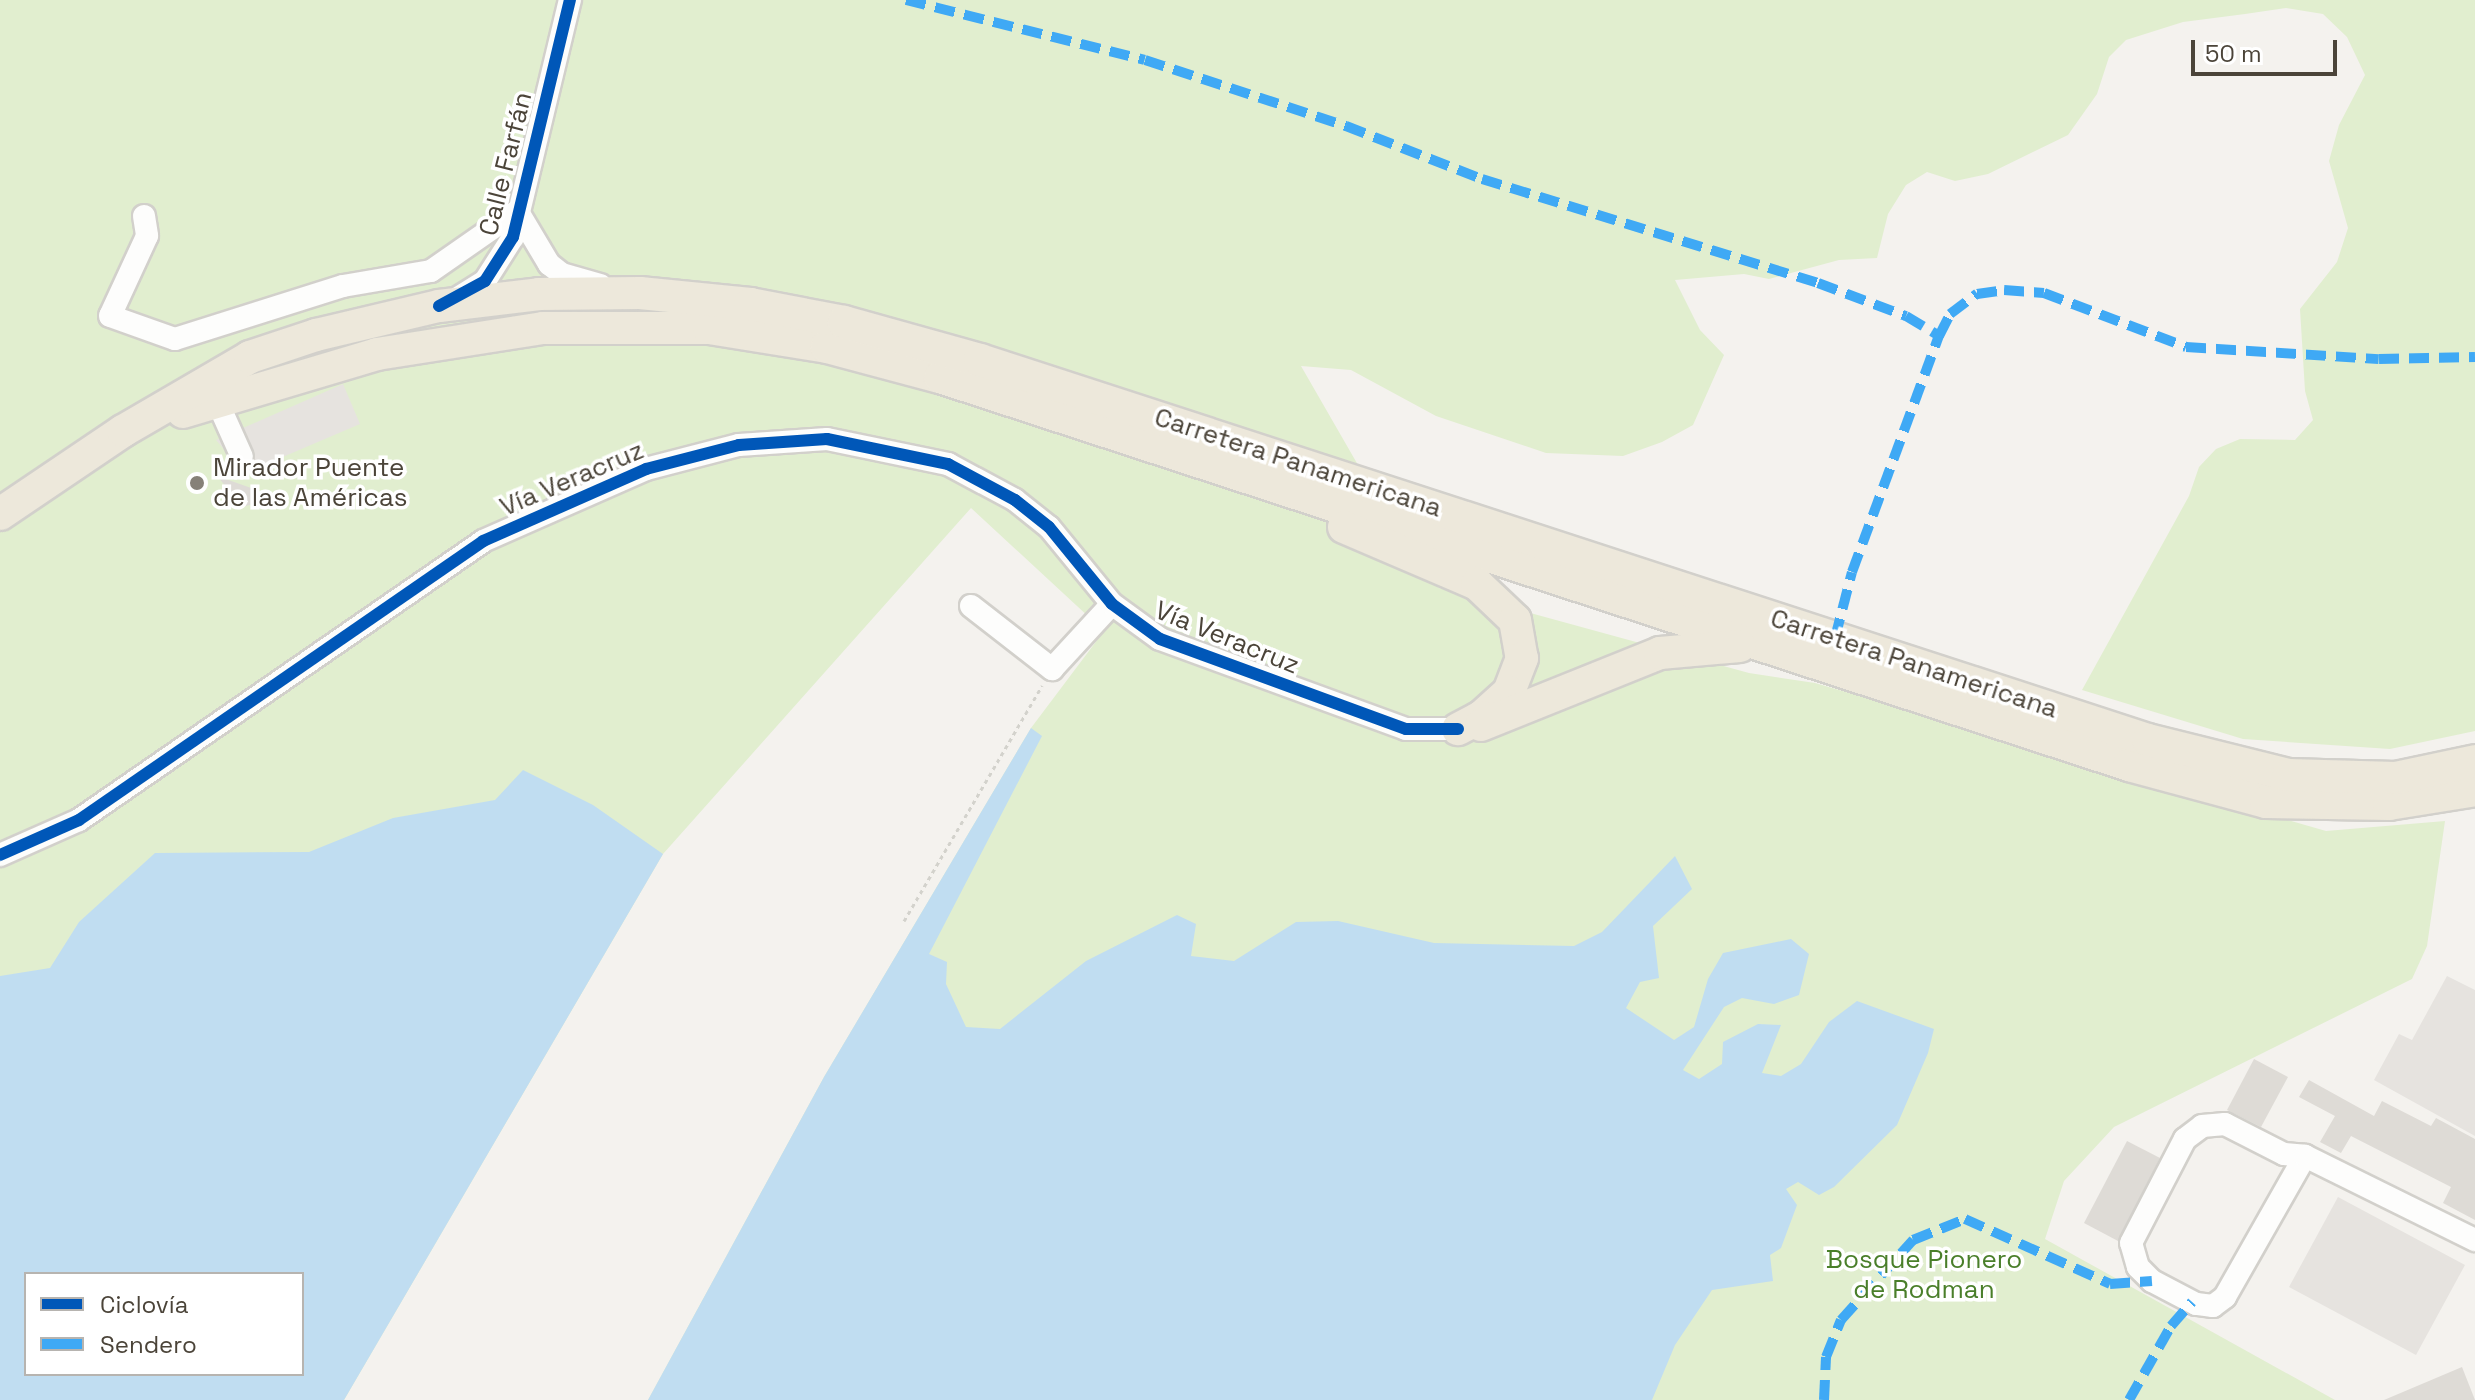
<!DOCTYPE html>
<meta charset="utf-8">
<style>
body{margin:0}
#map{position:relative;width:2475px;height:1400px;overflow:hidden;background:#f4f2ee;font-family:"Space Grotesk",sans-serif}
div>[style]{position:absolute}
.green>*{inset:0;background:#e1eecf}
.parking>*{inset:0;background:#e6e3df}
.water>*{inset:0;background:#c0ddf1}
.building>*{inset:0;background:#dedbd6}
.path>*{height:3px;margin-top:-1.5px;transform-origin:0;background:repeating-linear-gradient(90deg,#d3d2cc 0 4px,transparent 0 8px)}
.roads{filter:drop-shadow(2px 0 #d2d0cb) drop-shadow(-2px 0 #d2d0cb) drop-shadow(0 2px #d2d0cb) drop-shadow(0 -2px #d2d0cb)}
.minor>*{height:22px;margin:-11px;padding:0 11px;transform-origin:11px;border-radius:11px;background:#fdfdfc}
.highway>*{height:32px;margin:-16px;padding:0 16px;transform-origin:16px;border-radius:16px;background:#ede8db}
.quiet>*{height:10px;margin-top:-5px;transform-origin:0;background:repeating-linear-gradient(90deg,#3fa9f5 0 20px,transparent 0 30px)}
.cycleway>*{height:12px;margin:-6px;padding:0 6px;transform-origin:6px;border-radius:6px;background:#0057b8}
.dots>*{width:22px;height:22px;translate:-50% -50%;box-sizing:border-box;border:4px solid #fff;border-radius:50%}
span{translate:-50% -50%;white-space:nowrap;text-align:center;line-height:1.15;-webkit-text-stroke:7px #fff;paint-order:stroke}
.street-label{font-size:26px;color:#4b4439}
.poi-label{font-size:26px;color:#4b4439}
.left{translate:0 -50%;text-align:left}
.park-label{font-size:26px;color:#4a7f2a}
.legend{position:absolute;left:24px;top:1272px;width:280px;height:104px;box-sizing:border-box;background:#fff;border:2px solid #b7b4b0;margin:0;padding:10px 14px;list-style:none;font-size:24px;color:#4b4439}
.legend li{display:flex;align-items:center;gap:16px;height:40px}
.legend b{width:40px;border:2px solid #b7b4b0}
.scale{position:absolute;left:2191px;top:40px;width:146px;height:36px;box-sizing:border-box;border:4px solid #4b4439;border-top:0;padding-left:10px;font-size:24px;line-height:28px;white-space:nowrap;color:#4b4439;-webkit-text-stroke:6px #fff;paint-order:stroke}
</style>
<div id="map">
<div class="green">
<i style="clip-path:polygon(evenodd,0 0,2475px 0,2475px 731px,2390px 749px,2243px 739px,2082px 690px,2189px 496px,2199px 467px,2216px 449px,2240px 439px,2295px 440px,2313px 420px,2305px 391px,2300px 309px,2337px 262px,2348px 228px,2329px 161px,2339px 125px,2365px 75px,2347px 37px,2323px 14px,2286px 8px,2245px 14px,2183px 22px,2126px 40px,2109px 57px,2097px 94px,2068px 135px,1988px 174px,1955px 181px,1927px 172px,1906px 185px,1888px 214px,1877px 258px,1839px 260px,1769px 279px,1744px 274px,1675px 280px,1700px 330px,1724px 355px,1693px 425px,1662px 442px,1623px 456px,1546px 453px,1436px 416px,1351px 370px,1301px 366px,1358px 465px,1439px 588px,1749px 673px,1815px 683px,2326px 831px,2445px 821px,2427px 946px,2412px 979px,2114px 1127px,2064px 1181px,2045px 1239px,2335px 1400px,648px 1400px,824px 1077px,1031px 728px,1104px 631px,971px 508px,663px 854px,344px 1400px,0 1400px,0 0,26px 1274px,302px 1274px,302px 1374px,26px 1374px,26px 1274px)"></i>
</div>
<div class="parking">
<i style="clip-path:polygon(343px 384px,360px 424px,245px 473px,216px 440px)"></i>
<i style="clip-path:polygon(2447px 976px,2475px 990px,2475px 1136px,2374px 1080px,2399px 1034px,2412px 1040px)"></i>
<i style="clip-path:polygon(2338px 1197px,2465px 1265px,2416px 1355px,2289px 1287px)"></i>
</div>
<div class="water">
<i style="clip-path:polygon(1031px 728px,1042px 736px,929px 954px,947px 962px,946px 984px,966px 1027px,1000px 1029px,1086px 961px,1177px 915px,1196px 924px,1191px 956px,1234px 961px,1296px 922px,1338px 921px,1434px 943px,1574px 946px,1602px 932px,1675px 856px,1692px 889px,1653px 926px,1659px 978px,1640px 982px,1626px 1008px,1674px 1040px,1694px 1027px,1708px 979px,1723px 953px,1791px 939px,1809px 954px,1799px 995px,1774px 1004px,1742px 998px,1724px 1007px,1683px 1070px,1699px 1079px,1722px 1064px,1723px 1042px,1758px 1024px,1781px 1025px,1762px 1073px,1781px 1076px,1801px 1064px,1829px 1022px,1857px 1001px,1934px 1029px,1928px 1053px,1897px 1125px,1834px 1187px,1819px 1195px,1798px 1182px,1786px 1189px,1797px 1205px,1781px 1248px,1770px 1255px,1773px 1281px,1712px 1290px,1675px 1345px,1652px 1400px,648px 1400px,824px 1077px)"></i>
<i style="clip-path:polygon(evenodd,523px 770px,593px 805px,663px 854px,344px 1400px,0 1400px,0 976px,50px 968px,79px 922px,155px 853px,309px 852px,393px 818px,495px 800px,523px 770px,302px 1274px,302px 1374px,26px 1374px,26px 1274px,302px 1274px)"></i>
</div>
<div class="building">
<i style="clip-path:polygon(217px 476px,254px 489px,256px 503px,243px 507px)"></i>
<i style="clip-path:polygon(2254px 1059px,2288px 1077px,2261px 1127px,2227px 1110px)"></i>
<i style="clip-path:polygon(2309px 1080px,2374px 1116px,2382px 1101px,2431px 1126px,2436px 1118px,2475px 1139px,2475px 1220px,2443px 1203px,2451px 1187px,2351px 1136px,2341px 1153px,2320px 1142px,2335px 1116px,2299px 1097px)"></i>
<i style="clip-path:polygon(2127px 1141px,2160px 1158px,2118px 1241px,2084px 1223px)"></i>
<i style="clip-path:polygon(2462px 1367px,2475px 1400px,2384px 1400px)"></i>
</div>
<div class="path">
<i style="left:904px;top:921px;width:273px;rotate:-59.6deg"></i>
</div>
<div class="roads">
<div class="minor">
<i style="left:518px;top:212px;width:61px;rotate:59.2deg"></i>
<i style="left:549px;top:264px;width:16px;rotate:38deg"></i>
<i style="left:562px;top:274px;width:40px;rotate:16deg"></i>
<i style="left:144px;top:216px;width:20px;rotate:81deg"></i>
<i style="left:147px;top:236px;width:88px;rotate:114.8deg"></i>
<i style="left:110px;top:316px;width:69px;rotate:19.5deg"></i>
<i style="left:175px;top:339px;width:176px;rotate:-17.5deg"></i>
<i style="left:343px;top:286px;width:89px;rotate:-9.7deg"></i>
<i style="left:431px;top:271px;width:105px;rotate:-34.9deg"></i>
<i style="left:456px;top:299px;width:34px;rotate:-32deg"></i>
<i style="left:485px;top:281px;width:52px;rotate:-57.5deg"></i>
<i style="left:513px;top:237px;width:244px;rotate:-76.5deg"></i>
<i style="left:217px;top:401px;width:61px;rotate:65.9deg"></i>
<i style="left:971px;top:606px;width:103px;rotate:37.9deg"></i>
<i style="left:1052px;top:669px;width:88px;rotate:-47.3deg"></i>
<i style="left:0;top:855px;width:86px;rotate:-23.9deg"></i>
<i style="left:79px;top:820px;width:491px;rotate:-34.6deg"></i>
<i style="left:483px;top:541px;width:178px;rotate:-23.8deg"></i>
<i style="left:646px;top:469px;width:96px;rotate:-14.5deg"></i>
<i style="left:739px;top:445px;width:88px;rotate:-3.9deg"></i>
<i style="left:827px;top:439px;width:124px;rotate:11.7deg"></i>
<i style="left:948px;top:464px;width:76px;rotate:28.2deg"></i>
<i style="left:1015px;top:500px;width:43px;rotate:38.5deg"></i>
<i style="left:1049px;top:527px;width:99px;rotate:50.7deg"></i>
<i style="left:1112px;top:604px;width:59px;rotate:36.1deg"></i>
<i style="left:1160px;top:639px;width:262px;rotate:20.1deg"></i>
<i style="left:1406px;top:729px;width:52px"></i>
<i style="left:2305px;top:1156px;width:162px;rotate:119.6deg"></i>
<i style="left:2225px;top:1297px;width:15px;rotate:143deg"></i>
<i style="left:2213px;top:1306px;width:17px;rotate:-173deg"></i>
<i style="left:2196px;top:1304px;width:50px;rotate:-152.4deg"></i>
<i style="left:2152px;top:1281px;width:20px;rotate:-135deg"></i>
<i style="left:2138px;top:1267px;width:25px;rotate:-106deg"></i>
<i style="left:2131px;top:1243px;width:117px;rotate:-62.6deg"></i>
<i style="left:2185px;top:1139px;width:21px;rotate:-37deg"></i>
<i style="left:2202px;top:1126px;width:23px;rotate:-5deg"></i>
<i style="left:2225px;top:1124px;width:66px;rotate:27deg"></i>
<i style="left:2284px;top:1154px;width:21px;rotate:5deg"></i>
<i style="left:2305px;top:1156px;width:190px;rotate:26.3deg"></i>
</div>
<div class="highway">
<i style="left:183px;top:412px;width:202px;rotate:-16.6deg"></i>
<i style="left:377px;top:354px;width:168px;rotate:-8.9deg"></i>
<i style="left:543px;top:328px;width:166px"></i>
<i style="left:709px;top:328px;width:120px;rotate:9.1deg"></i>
<i style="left:827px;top:347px;width:117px;rotate:14.9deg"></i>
<i style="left:940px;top:377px;width:1251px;rotate:18.07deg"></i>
<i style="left:2129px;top:765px;width:142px;rotate:15.1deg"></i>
<i style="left:2266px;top:802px;width:123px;rotate:0.9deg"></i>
<i style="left:2389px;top:804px;width:87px;rotate:-9.2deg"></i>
<i style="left:0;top:514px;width:148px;rotate:-34deg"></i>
<i style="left:123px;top:431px;width:147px;rotate:-30.2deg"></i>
<i style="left:250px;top:357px;width:70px;rotate:-18.4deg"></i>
<i style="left:316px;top:335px;width:126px;rotate:-13.3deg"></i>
<i style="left:439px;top:306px;width:101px;rotate:-6.8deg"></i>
<i style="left:539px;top:294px;width:101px;rotate:-0.6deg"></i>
<i style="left:640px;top:293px;width:111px;rotate:5.7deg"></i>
<i style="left:750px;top:304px;width:96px;rotate:10.8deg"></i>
<i style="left:844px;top:322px;width:141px;rotate:15.6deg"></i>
<i style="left:980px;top:360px;width:1228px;rotate:18.02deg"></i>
<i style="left:2148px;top:740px;width:144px;rotate:14deg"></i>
<i style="left:2288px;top:775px;width:108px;rotate:1.6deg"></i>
<i style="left:2396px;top:778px;width:81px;rotate:-12.1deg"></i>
<i style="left:1344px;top:527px;width:145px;rotate:23.2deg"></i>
<i style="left:1477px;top:584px;width:52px;rotate:43.5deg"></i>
<i style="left:1515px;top:620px;width:39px;rotate:80deg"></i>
<i style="left:1522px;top:658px;width:36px;rotate:111deg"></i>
<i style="left:1509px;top:692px;width:38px;rotate:138deg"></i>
<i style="left:1481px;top:717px;width:26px;rotate:152deg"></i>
<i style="left:1481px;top:725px;width:193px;rotate:-21.9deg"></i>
<i style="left:1660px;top:653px;width:80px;rotate:-5deg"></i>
</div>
</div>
<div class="quiet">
<i style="left:906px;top:0;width:246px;rotate:14.1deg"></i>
<i style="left:1145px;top:60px;width:212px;rotate:18.2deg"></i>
<i style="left:1346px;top:126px;width:146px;rotate:21.3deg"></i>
<i style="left:1482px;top:179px;width:352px;rotate:17.2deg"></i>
<i style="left:1818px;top:283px;width:94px;rotate:20.6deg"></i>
<i style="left:1906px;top:316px;width:39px;rotate:31deg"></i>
<i style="left:1835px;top:638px;width:68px;rotate:-75.6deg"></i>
<i style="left:1852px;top:572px;width:252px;rotate:-69.8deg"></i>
<i style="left:1939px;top:336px;width:25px;rotate:-63deg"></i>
<i style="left:1950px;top:314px;width:34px;rotate:-37deg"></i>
<i style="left:1977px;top:294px;width:27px;rotate:-8deg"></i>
<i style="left:2004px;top:290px;width:40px;rotate:4.3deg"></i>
<i style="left:2044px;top:293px;width:152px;rotate:20.8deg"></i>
<i style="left:2186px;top:347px;width:193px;rotate:3.6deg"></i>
<i style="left:2379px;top:359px;width:96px;rotate:-1.2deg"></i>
<i style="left:1824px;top:1400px;width:43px;rotate:-87.3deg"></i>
<i style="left:1826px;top:1357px;width:40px;rotate:-68deg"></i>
<i style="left:1841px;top:1320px;width:108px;rotate:-48deg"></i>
<i style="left:1913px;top:1240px;width:56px;rotate:-22deg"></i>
<i style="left:1965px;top:1219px;width:159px;rotate:24.1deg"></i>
<i style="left:2110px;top:1284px;width:42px;rotate:-4.1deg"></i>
<i style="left:2129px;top:1400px;width:85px;rotate:-60.4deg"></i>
<i style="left:2171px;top:1326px;width:32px;rotate:-49deg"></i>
</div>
<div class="cycleway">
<i style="left:439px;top:306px;width:52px;rotate:-28.5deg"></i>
<i style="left:485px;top:281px;width:52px;rotate:-57.5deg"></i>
<i style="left:513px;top:237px;width:244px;rotate:-76.5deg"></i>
<i style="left:0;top:855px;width:86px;rotate:-23.9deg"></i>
<i style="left:79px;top:820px;width:491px;rotate:-34.6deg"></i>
<i style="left:483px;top:541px;width:178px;rotate:-23.8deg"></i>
<i style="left:646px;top:469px;width:96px;rotate:-14.5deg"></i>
<i style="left:739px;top:445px;width:88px;rotate:-3.9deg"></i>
<i style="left:827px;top:439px;width:124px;rotate:11.7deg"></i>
<i style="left:948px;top:464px;width:76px;rotate:28.2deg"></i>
<i style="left:1015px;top:500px;width:43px;rotate:38.5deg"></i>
<i style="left:1049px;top:527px;width:99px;rotate:50.7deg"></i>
<i style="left:1112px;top:604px;width:59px;rotate:36.1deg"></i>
<i style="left:1160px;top:639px;width:262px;rotate:20.1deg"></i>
<i style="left:1406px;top:729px;width:52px"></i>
</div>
<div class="dots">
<i style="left:197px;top:483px;background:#868178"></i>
</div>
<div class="street-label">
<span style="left:506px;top:164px;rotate:-76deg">Calle Farfán</span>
<span style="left:1298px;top:463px;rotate:18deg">Carretera Panamericana</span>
<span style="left:572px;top:479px;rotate:-23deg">Vía Veracruz</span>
<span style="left:1227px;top:638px;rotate:22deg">Vía Veracruz</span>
<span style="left:1914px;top:664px;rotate:18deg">Carretera Panamericana</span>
</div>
<div class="poi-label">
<span class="left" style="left:213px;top:483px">Mirador Puente<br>de las Américas</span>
</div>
<div class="park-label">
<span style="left:1924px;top:1275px">Bosque Pionero<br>de Rodman</span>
</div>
<ul class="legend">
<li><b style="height:10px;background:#0057b8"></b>Ciclovía</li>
<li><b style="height:10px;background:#3fa9f5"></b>Sendero</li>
</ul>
<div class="scale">50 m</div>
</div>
